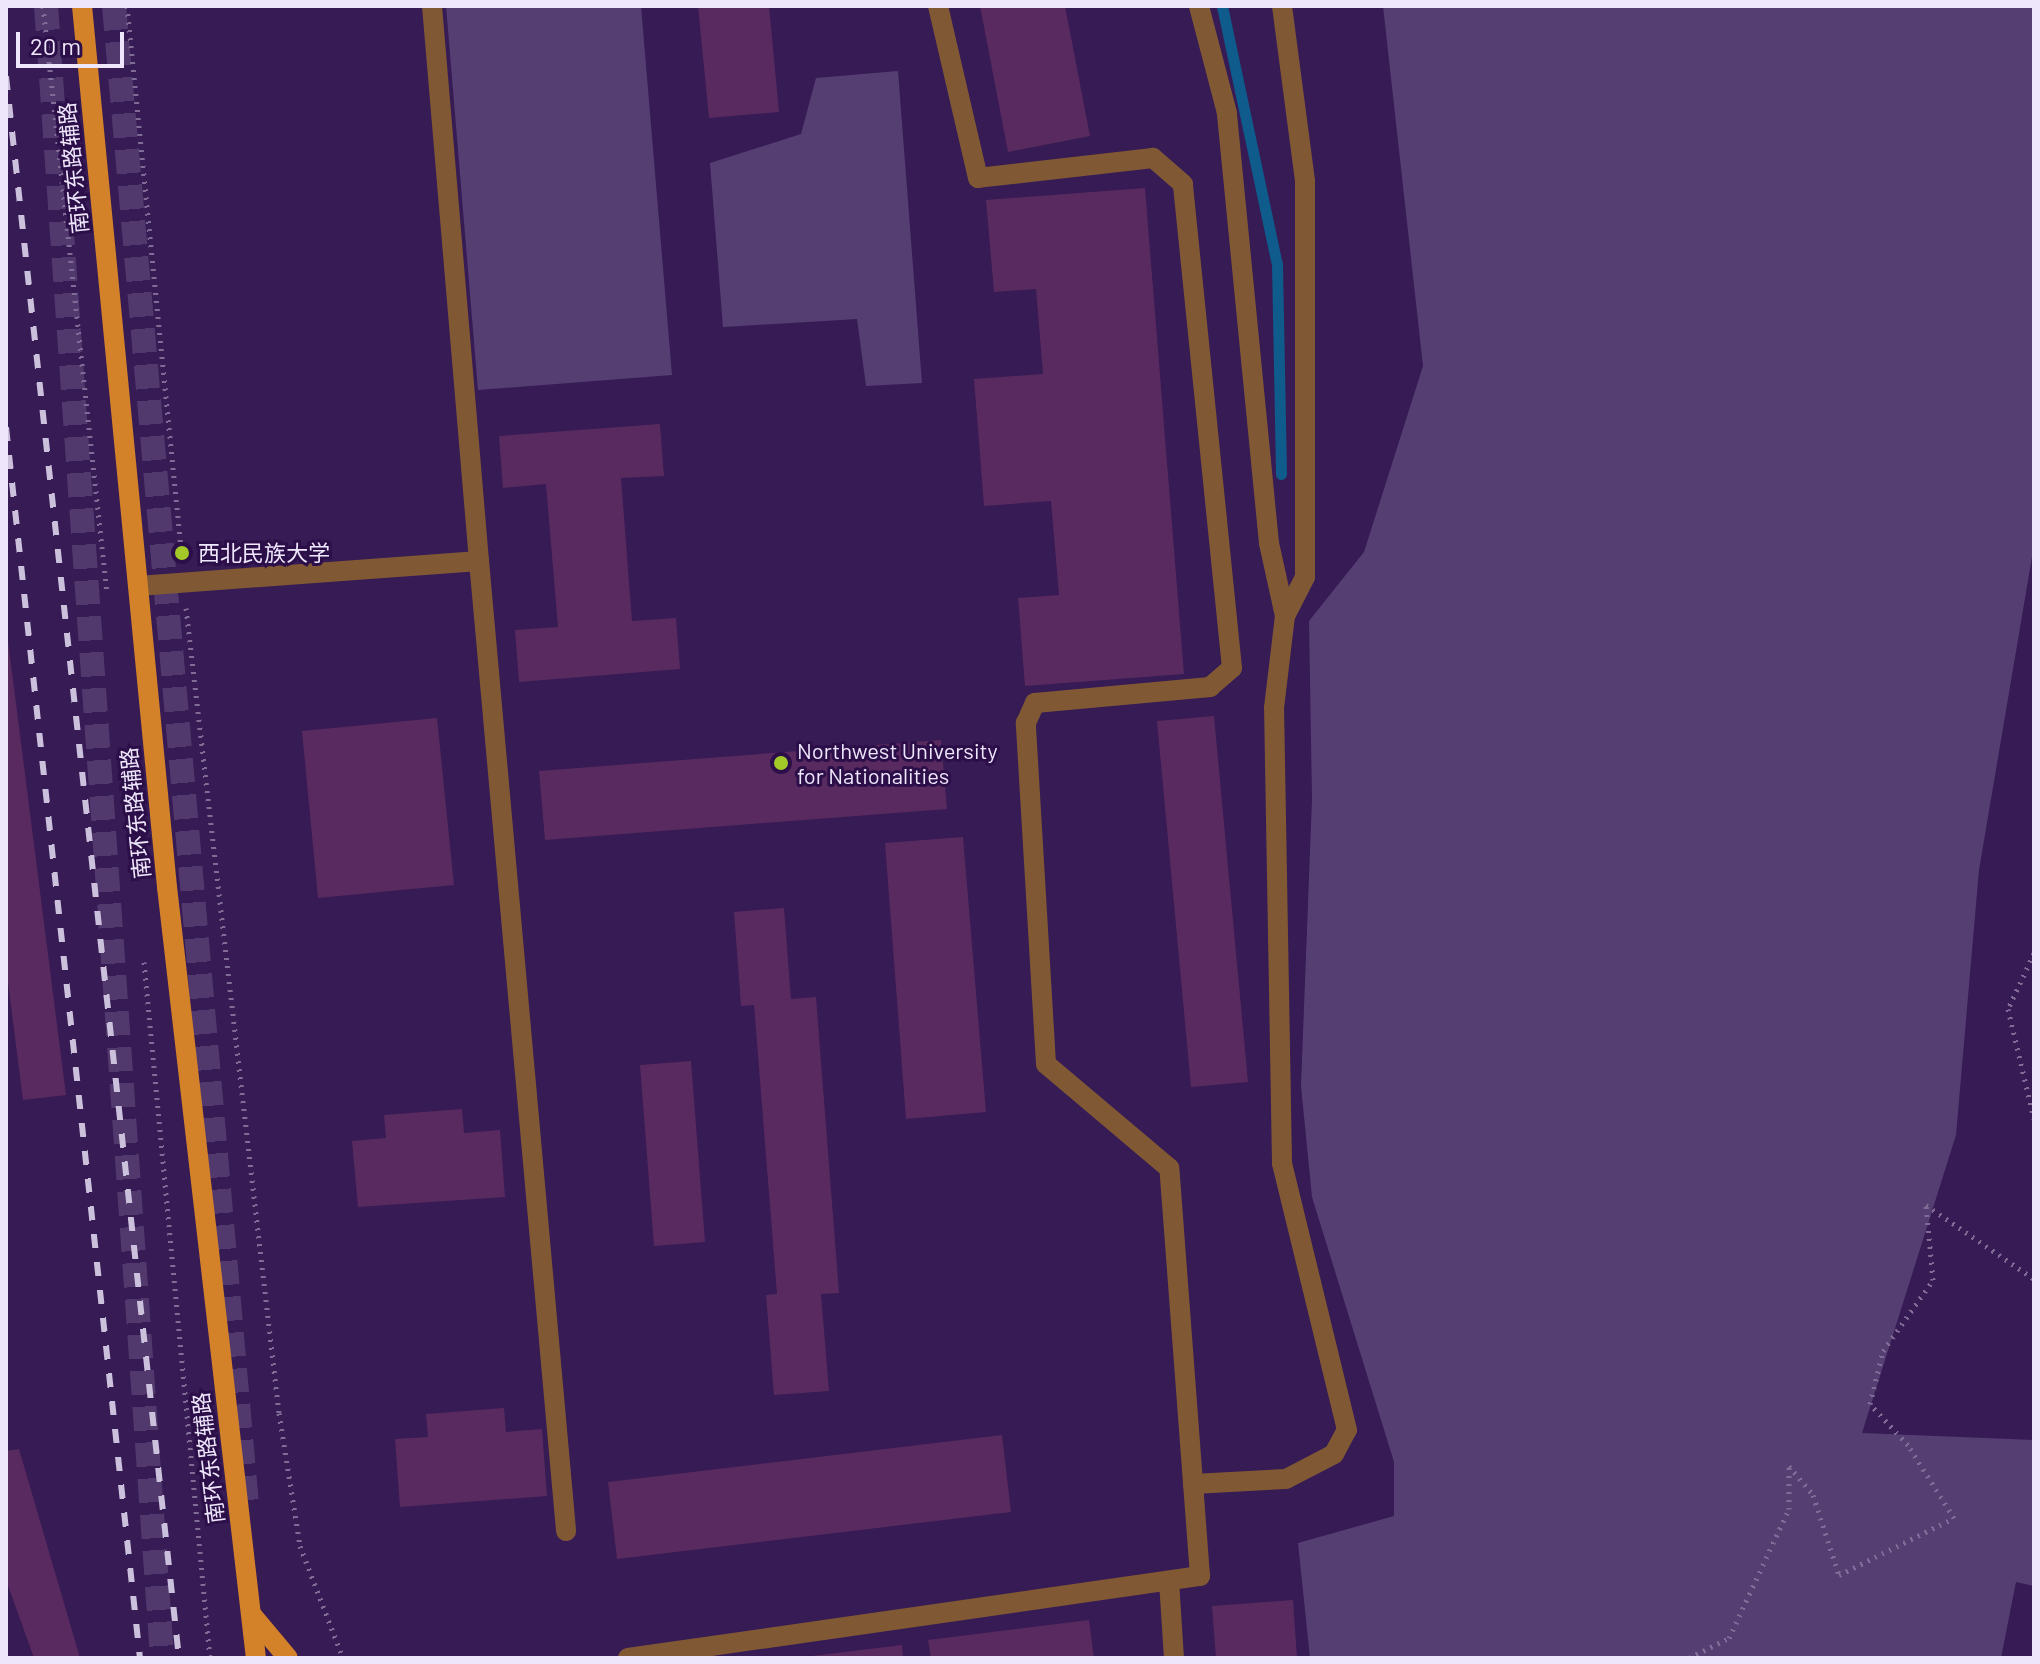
<!DOCTYPE html>
<meta charset="utf-8">
<style>
body{margin:0}
#map{position:relative;width:2040px;height:1664px;overflow:hidden;background:#361b54;font-family:Barlow,"Noto Sans SC",sans-serif}
div>[style]{position:absolute}
.green>*{inset:0;background:#553f72}
.stream>*{height:11px;margin:-5.5px;padding:0 5.5px;transform-origin:5.5px;border-radius:5.5px;background:#0f5b8b}
.building>*{inset:0;background:#592a5f}
.highway-tunnel>*{height:24px;margin-top:-12px;transform-origin:0;background:repeating-linear-gradient(90deg,#52396d 0 24px,transparent 0 36px)}
.path>*{height:5px;margin-top:-2.5px;transform-origin:0;background:repeating-linear-gradient(90deg,#806d97 0 2px,transparent 0 8px)}
.lane>*{height:20px;margin:-10px;padding:0 10px;transform-origin:10px;border-radius:10px;background:#805934}
.primary>*{height:20px;margin:-10px;padding:0 10px;transform-origin:10px;border-radius:10px;background:#d3822a}
.rail>*{height:6px;margin-top:-3px;transform-origin:0;background:repeating-linear-gradient(90deg,#ccc1dc 0 14px,transparent 0 28px)}
.dots>*{width:22px;height:22px;translate:-50% -50%;box-sizing:border-box;border:4px solid #2c0f49;border-radius:50%}
span{translate:-50% -50%;white-space:nowrap;text-align:center;line-height:1.15;-webkit-text-stroke:6px #2c0f49;paint-order:stroke}
.street-label{font-size:22px;color:#eee6fb}
.poi-label{font-size:22px;color:#eee6fb}
.left{translate:0 -50%;text-align:left}
.frame{position:absolute;inset:0;border:8px solid #eee6fb;pointer-events:none}
.scale{position:absolute;left:16px;top:32px;width:108px;height:36px;box-sizing:border-box;border:4px solid #eee6fb;border-top:0;padding-left:10px;font-size:24px;line-height:28px;white-space:nowrap;color:#eee6fb;-webkit-text-stroke:6px #2c0f49;paint-order:stroke}
</style>
<div id="map">
<div class="green">
<i style="clip-path:polygon(446px 6px,641px 6px,672px 375px,478px 390px)"></i>
<i style="clip-path:polygon(1383px 6px,2034px 6px,2034px 545px,1979px 870px,1956px 1135px,1862px 1433px,2034px 1440px,2034px 1586px,2016px 1582px,2001px 1658px,1310px 1658px,1298px 1543px,1394px 1516px,1394px 1462px,1312px 1197px,1301px 1086px,1312px 799px,1309px 621px,1364px 552px,1423px 366px)"></i>
<i style="clip-path:polygon(898px 71px,922px 383px,866px 386px,857px 319px,723px 327px,710px 163px,801px 134px,816px 78px)"></i>
</div>
<div class="stream">
<i style="left:1222px;top:6px;width:264px;rotate:78deg"></i>
<i style="left:1277px;top:264px;width:210px;rotate:88.9deg"></i>
</div>
<div class="building">
<i style="clip-path:polygon(698px 6px,769px 6px,779px 112px,709px 118px)"></i>
<i style="clip-path:polygon(980px 6px,1065px 6px,1090px 136px,1008px 152px)"></i>
<i style="clip-path:polygon(1145px 188px,1184px 674px,1025px 686px,1018px 598px,1059px 595px,1051px 501px,984px 506px,974px 379px,1043px 374px,1036px 289px,994px 292px,986px 200px)"></i>
<i style="clip-path:polygon(660px 424px,664px 476px,621px 478px,632px 621px,676px 618px,680px 669px,519px 682px,515px 630px,558px 627px,546px 484px,503px 488px,499px 436px)"></i>
<i style="clip-path:polygon(8px 641px,66px 1095px,23px 1100px,6px 967px)"></i>
<i style="clip-path:polygon(1214px 716px,1248px 1082px,1191px 1087px,1157px 721px)"></i>
<i style="clip-path:polygon(437px 718px,454px 885px,318px 898px,302px 731px)"></i>
<i style="clip-path:polygon(941px 740px,947px 809px,545px 840px,539px 771px)"></i>
<i style="clip-path:polygon(963px 837px,986px 1112px,906px 1119px,885px 843px)"></i>
<i style="clip-path:polygon(784px 908px,791px 999px,816px 997px,839px 1293px,821px 1294px,829px 1391px,774px 1395px,766px 1295px,777px 1294px,754px 1005px,741px 1006px,734px 912px)"></i>
<i style="clip-path:polygon(691px 1061px,705px 1242px,654px 1246px,640px 1065px)"></i>
<i style="clip-path:polygon(462px 1109px,464px 1133px,500px 1130px,505px 1197px,358px 1207px,352px 1141px,386px 1138px,384px 1115px)"></i>
<i style="clip-path:polygon(504px 1408px,506px 1432px,542px 1429px,547px 1496px,400px 1507px,395px 1439px,428px 1437px,426px 1414px)"></i>
<i style="clip-path:polygon(1002px 1435px,1011px 1512px,617px 1559px,608px 1482px)"></i>
<i style="clip-path:polygon(19px 1449px,80px 1658px,34px 1658px,6px 1580px,6px 1451px)"></i>
<i style="clip-path:polygon(1293px 1600px,1297px 1658px,1216px 1658px,1212px 1606px)"></i>
<i style="clip-path:polygon(1089px 1620px,1094px 1658px,931px 1658px,928px 1640px)"></i>
<i style="clip-path:polygon(902px 1645px,903px 1658px,812px 1658px,812px 1656px)"></i>
</div>
<div class="highway-tunnel">
<i style="left:46px;top:6px;width:1656px;rotate:85.98deg"></i>
<i style="left:114px;top:6px;width:1504px;rotate:84.93deg"></i>
</div>
<div class="path">
<i style="left:43px;top:6px;width:590px;rotate:83.78deg"></i>
<i style="left:127px;top:6px;width:555px;rotate:84.31deg"></i>
<i style="left:186px;top:608px;width:810px;rotate:83.41deg"></i>
<i style="left:279px;top:1413px;width:135px;rotate:81deg"></i>
<i style="left:300px;top:1546px;width:120px;rotate:69deg"></i>
<i style="left:2034px;top:953px;width:62px;rotate:114.9deg"></i>
<i style="left:2008px;top:1009px;width:113px;rotate:76.7deg"></i>
<i style="left:144px;top:962px;width:699px;rotate:84.58deg"></i>
<i style="left:1689px;top:1658px;width:45px;rotate:-26.6deg"></i>
<i style="left:1729px;top:1638px;width:142px;rotate:-65.1deg"></i>
<i style="left:1789px;top:1509px;width:43px;rotate:-90deg"></i>
<i style="left:1789px;top:1466px;width:38px;rotate:50deg"></i>
<i style="left:1813px;top:1495px;width:84px;rotate:72deg"></i>
<i style="left:1839px;top:1575px;width:128px;rotate:-26.4deg"></i>
<i style="left:1954px;top:1518px;width:86px;rotate:-122.2deg"></i>
<i style="left:1908px;top:1445px;width:56px;rotate:-132.8deg"></i>
<i style="left:1870px;top:1404px;width:55px;rotate:-76.2deg"></i>
<i style="left:1883px;top:1351px;width:87px;rotate:-54.8deg"></i>
<i style="left:1933px;top:1280px;width:75px;rotate:-95.3deg"></i>
<i style="left:1926px;top:1205px;width:131px;rotate:34.4deg"></i>
</div>
<div class="lane">
<i style="left:1282px;top:6px;width:177px;rotate:82.5deg"></i>
<i style="left:1305px;top:181px;width:396px;rotate:90deg"></i>
<i style="left:1305px;top:577px;width:44px;rotate:117.1deg"></i>
<i style="left:479px;top:561px;width:974px;rotate:84.87deg"></i>
<i style="left:138px;top:586px;width:342px;rotate:-4.2deg"></i>
<i style="left:479px;top:561px;width:557px;rotate:-94.84deg"></i>
<i style="left:1193px;top:1484px;width:93px;rotate:-3.1deg"></i>
<i style="left:1286px;top:1479px;width:54px;rotate:-27.5deg"></i>
<i style="left:1334px;top:1454px;width:27px;rotate:-62deg"></i>
<i style="left:1347px;top:1430px;width:275px;rotate:-103.7deg"></i>
<i style="left:1282px;top:1163px;width:455px;rotate:-91deg"></i>
<i style="left:1274px;top:708px;width:93px;rotate:-83.2deg"></i>
<i style="left:1285px;top:616px;width:75px;rotate:-102.4deg"></i>
<i style="left:1269px;top:543px;width:432px;rotate:-95.6deg"></i>
<i style="left:1227px;top:113px;width:111px;rotate:-104.7deg"></i>
<i style="left:1169px;top:1581px;width:77px;rotate:86.3deg"></i>
<i style="left:628px;top:1658px;width:578px;rotate:-8.16deg"></i>
<i style="left:1200px;top:1576px;width:409px;rotate:-94.3deg"></i>
<i style="left:1169px;top:1168px;width:161px;rotate:-139.8deg"></i>
<i style="left:1046px;top:1064px;width:342px;rotate:-93.4deg"></i>
<i style="left:1026px;top:723px;width:22px;rotate:-66deg"></i>
<i style="left:1035px;top:703px;width:176px;rotate:-5.2deg"></i>
<i style="left:1210px;top:687px;width:29px;rotate:-41deg"></i>
<i style="left:1232px;top:668px;width:486px;rotate:-95.8deg"></i>
<i style="left:1183px;top:184px;width:40px;rotate:-139deg"></i>
<i style="left:1153px;top:158px;width:176px;rotate:173.5deg"></i>
<i style="left:978px;top:178px;width:177px;rotate:-103.1deg"></i>
</div>
<div class="primary">
<i style="left:82px;top:6px;width:885px;rotate:84.49deg"></i>
<i style="left:167px;top:887px;width:776px;rotate:83.42deg"></i>
<i style="left:251px;top:1614px;width:57px;rotate:49.9deg"></i>
</div>
<div class="rail">
<i style="left:6px;top:76px;width:1591px;rotate:83.76deg"></i>
<i style="left:6px;top:427px;width:1238px;rotate:83.79deg"></i>
</div>
<div class="dots">
<i style="left:182px;top:553px;background:#a2c928"></i>
<i style="left:781px;top:763px;background:#a2c928"></i>
</div>
<div class="street-label">
<span style="left:73px;top:168px;rotate:-96deg">南环东路辅路</span>
<span style="left:135px;top:813px;rotate:-96deg">南环东路辅路</span>
<span style="left:208px;top:1458px;rotate:-97deg">南环东路辅路</span>
</div>
<div class="poi-label">
<span class="left" style="left:198px;top:553px">西北民族大学</span>
<span class="left" style="left:797px;top:763px">Northwest University<br>for Nationalities</span>
</div>
<div class="frame"></div>
<div class="scale">20 m</div>
</div>
